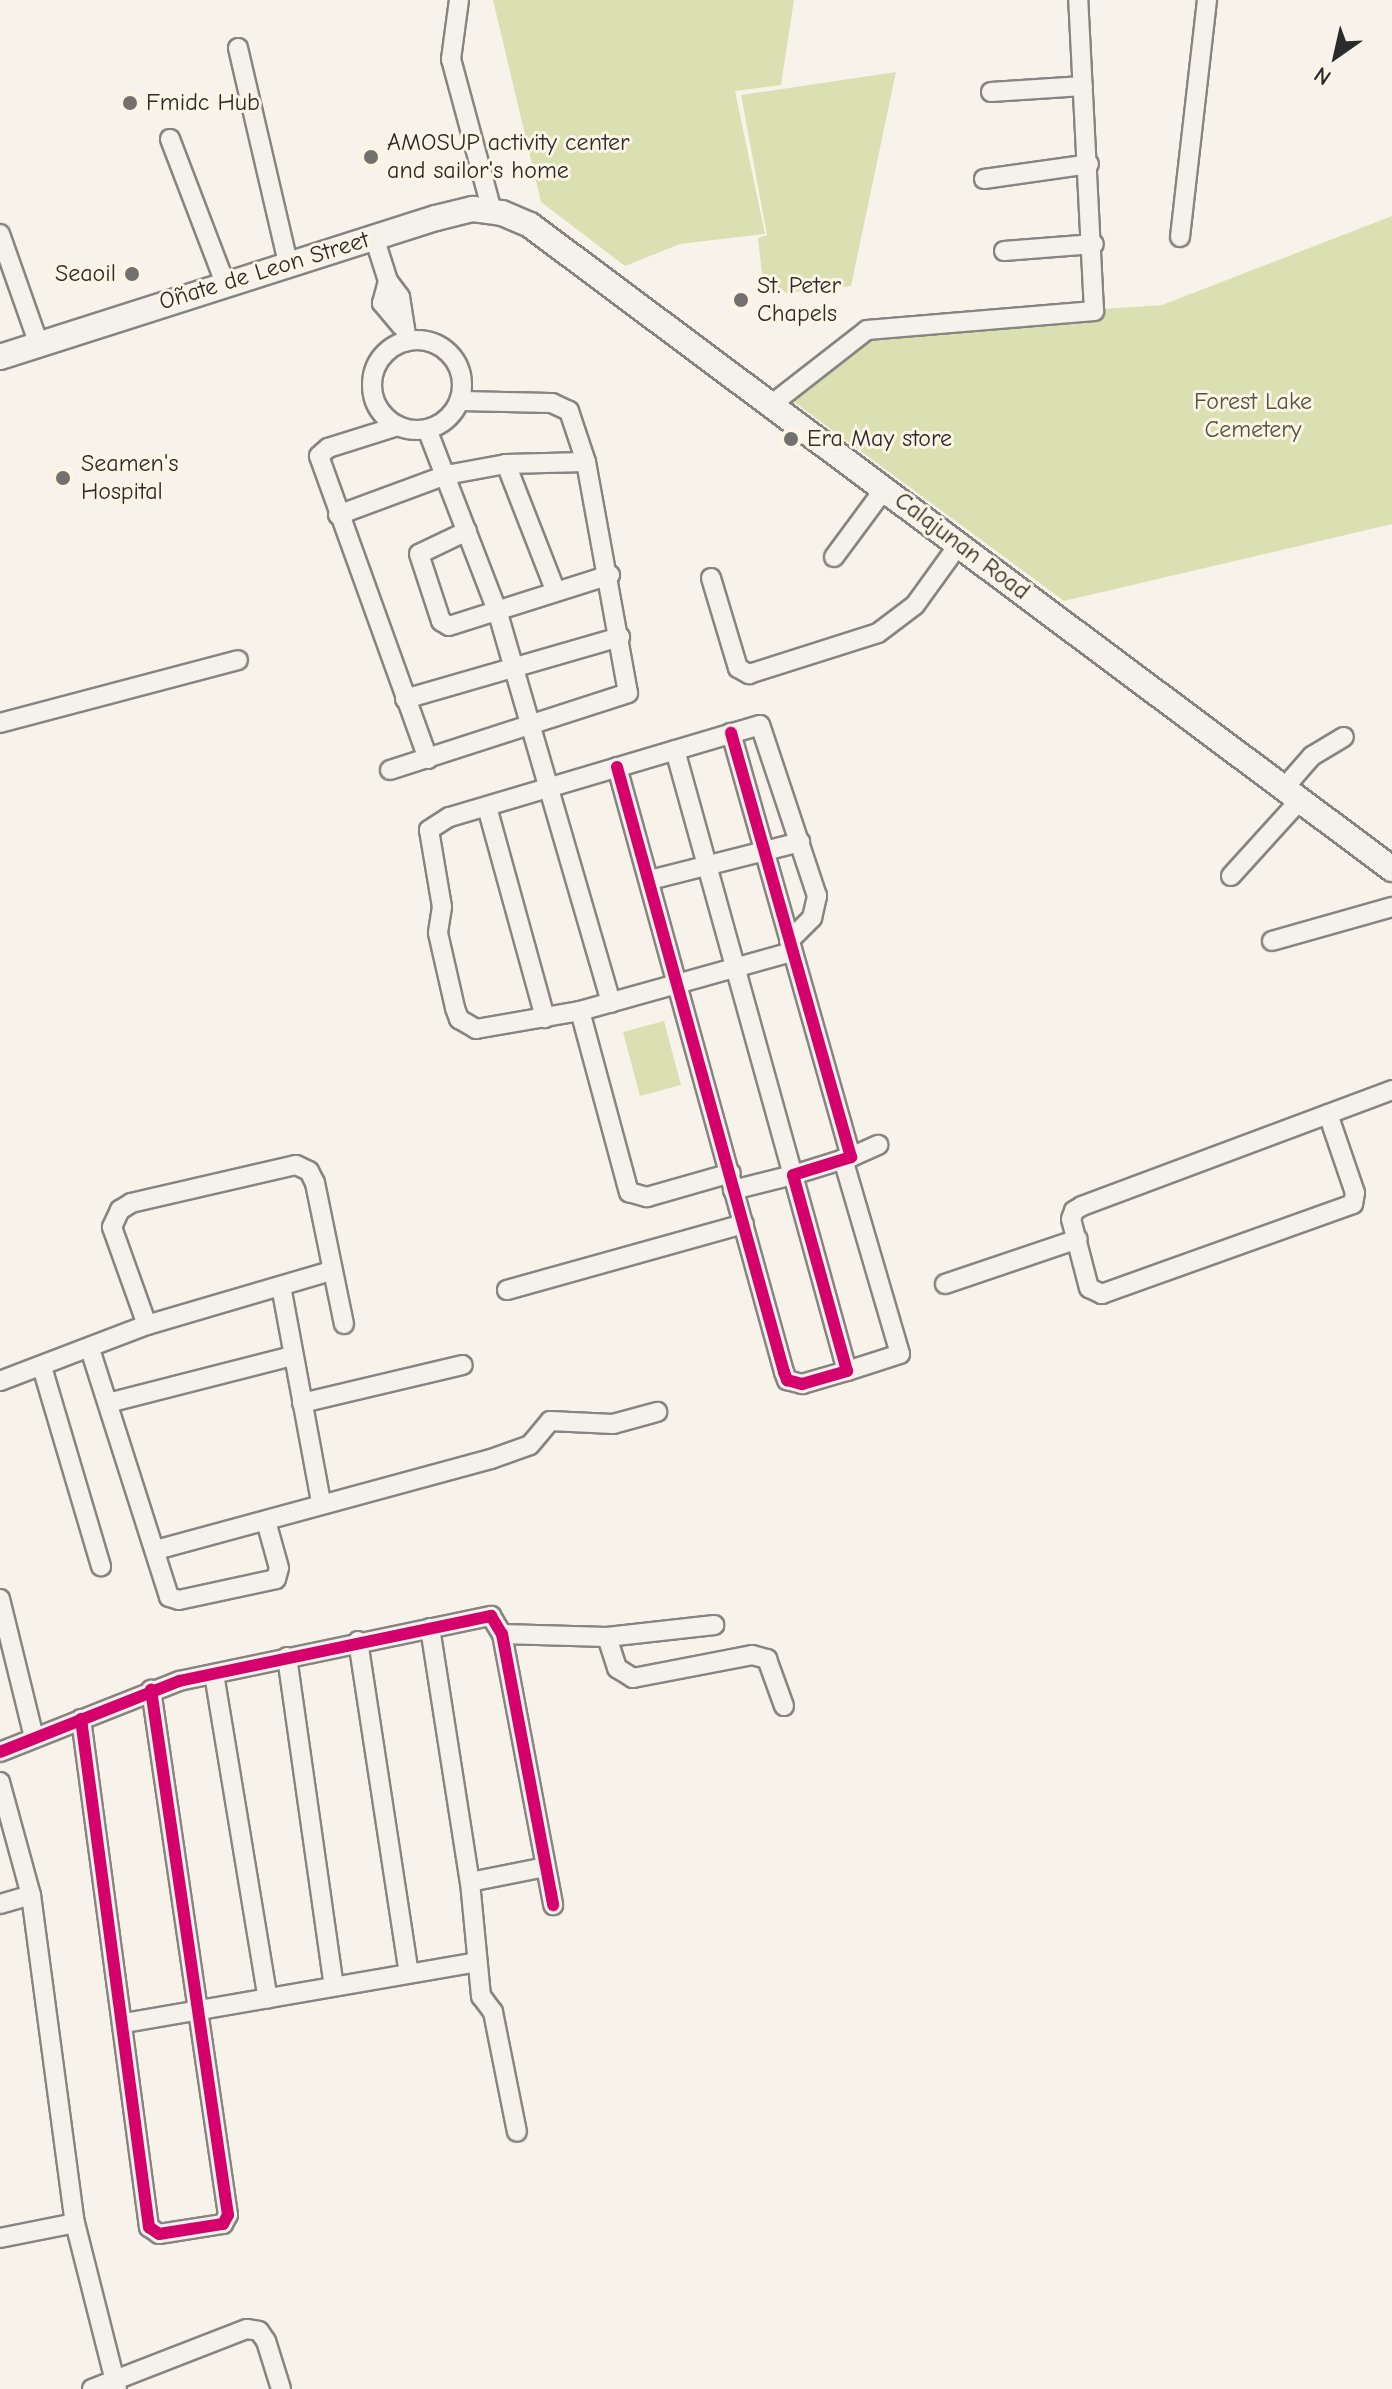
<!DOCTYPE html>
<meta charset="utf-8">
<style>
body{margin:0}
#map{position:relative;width:1392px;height:2389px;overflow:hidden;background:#f7f3ea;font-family:"Comic Neue",sans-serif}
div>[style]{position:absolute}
.green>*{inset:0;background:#dae0b2}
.roads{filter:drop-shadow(2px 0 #878581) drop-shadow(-2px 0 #878581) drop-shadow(0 2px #878581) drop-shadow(0 -2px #878581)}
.minor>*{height:18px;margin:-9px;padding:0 9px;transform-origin:9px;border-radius:9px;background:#f5f2ec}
.minor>.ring{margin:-9px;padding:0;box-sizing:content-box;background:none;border:18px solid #f5f2ec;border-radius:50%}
.secondary>*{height:24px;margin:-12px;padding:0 12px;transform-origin:12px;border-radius:12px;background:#f5f2ec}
.cycleway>*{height:12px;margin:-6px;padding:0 6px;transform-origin:6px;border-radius:6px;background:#d6006c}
.dots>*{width:22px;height:22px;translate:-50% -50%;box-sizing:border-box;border:4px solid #fcf5e5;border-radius:50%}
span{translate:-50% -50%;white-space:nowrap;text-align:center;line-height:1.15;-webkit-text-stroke:6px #fcf5e5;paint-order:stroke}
.poi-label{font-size:24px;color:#2b2b2b}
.left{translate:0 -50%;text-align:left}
.right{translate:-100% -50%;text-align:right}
.street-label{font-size:24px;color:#2b2b2b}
.park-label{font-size:24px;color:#515442}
.north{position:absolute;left:1296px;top:16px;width:80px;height:80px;-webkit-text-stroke:6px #fcf5e5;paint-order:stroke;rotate:214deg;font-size:22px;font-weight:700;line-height:32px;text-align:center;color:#2b2b2b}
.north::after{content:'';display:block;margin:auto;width:28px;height:36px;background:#2b2b2b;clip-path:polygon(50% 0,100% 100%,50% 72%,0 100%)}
</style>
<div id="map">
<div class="green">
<i style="clip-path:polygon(493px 0,794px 0,781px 85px,735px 91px,765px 234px,680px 244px,625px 266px,541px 202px)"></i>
<i style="clip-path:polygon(896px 72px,851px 286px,786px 293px,762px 274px,758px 238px,767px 235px,741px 95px)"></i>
<i style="clip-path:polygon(1392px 216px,1392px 524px,1064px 601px,790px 399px,873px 335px,1102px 318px,1103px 309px,1162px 305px)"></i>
<i style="clip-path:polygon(664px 1021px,681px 1085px,640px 1096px,623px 1032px)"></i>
</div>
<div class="roads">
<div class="minor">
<i style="left:459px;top:0;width:60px;rotate:97.7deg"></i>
<i style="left:451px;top:59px;width:157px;rotate:74.9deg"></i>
<i style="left:238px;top:48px;width:221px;rotate:76.9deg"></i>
<i style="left:991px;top:92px;width:92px;rotate:-3.7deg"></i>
<i style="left:170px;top:139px;width:154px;rotate:69.1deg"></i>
<i style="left:984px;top:179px;width:106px;rotate:-8.1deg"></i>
<i style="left:0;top:234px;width:118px;rotate:70.6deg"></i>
<i style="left:374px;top:237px;width:46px;rotate:72.3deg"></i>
<i style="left:388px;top:281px;width:20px;rotate:53deg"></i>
<i style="left:400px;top:297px;width:45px;rotate:81deg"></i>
<i style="left:1180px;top:237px;width:239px;rotate:-83.5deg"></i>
<i style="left:1004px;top:251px;width:90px;rotate:-4.4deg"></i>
<i style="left:388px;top:281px;width:23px;rotate:105deg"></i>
<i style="left:382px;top:303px;width:30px;rotate:50deg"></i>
<i class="ring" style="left:372px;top:340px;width:72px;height:72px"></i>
<i style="left:772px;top:404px;width:120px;rotate:-37.9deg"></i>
<i style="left:867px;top:330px;width:228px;rotate:-4.8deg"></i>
<i style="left:1094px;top:311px;width:311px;rotate:-92.9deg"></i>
<i style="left:398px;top:426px;width:73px;rotate:162.6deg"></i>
<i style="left:328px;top:448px;width:12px;rotate:138deg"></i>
<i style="left:319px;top:456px;width:322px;rotate:70.2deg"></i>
<i style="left:427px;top:429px;width:194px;rotate:68.9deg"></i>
<i style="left:497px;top:610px;width:409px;rotate:73.8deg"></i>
<i style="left:506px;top:464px;width:137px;rotate:68.7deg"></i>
<i style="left:338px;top:515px;width:115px;rotate:-20.3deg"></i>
<i style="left:446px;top:475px;width:61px;rotate:-10.4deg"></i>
<i style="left:506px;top:464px;width:80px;rotate:-1.4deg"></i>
<i style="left:467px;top:531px;width:53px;rotate:154.4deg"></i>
<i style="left:419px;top:554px;width:71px;rotate:71.8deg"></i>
<i style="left:441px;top:621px;width:9px;rotate:32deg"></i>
<i style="left:449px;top:626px;width:169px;rotate:-17.6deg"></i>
<i style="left:834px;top:557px;width:86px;rotate:-53.5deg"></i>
<i style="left:711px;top:578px;width:94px;rotate:73.3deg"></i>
<i style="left:738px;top:668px;width:13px;rotate:29deg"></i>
<i style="left:749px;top:674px;width:135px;rotate:-17.6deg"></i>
<i style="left:878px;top:633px;width:46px;rotate:-37.1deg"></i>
<i style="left:915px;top:605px;width:75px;rotate:-54.2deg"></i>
<i style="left:405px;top:699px;width:224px;rotate:-16.1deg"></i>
<i style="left:0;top:723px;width:246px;rotate:-14.8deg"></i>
<i style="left:675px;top:750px;width:441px;rotate:74.5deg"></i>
<i style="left:793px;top:1175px;width:62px;rotate:166deg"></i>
<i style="left:617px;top:767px;width:628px;rotate:74.57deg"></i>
<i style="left:784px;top:1372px;width:9px;rotate:69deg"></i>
<i style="left:787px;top:1380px;width:16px;rotate:15deg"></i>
<i style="left:802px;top:1384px;width:47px;rotate:-16.1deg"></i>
<i style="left:847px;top:1371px;width:203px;rotate:-105.4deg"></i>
<i style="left:793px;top:1175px;width:61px;rotate:-17.2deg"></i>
<i style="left:851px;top:1157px;width:441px;rotate:-105.8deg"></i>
<i style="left:390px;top:770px;width:250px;rotate:-17.9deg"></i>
<i style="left:628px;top:693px;width:235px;rotate:-100.3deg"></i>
<i style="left:586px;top:462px;width:54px;rotate:-108.4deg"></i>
<i style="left:569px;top:411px;width:19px;rotate:-155deg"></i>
<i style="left:552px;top:403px;width:93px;rotate:-178.8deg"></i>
<i style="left:1284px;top:788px;width:43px;rotate:-48.8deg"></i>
<i style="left:1312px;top:756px;width:37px;rotate:-31deg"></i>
<i style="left:487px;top:807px;width:219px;rotate:74.6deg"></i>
<i style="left:1231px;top:876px;width:103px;rotate:-47.8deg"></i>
<i style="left:650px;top:880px;width:155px;rotate:-14.2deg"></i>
<i style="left:789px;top:941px;width:33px;rotate:-45deg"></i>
<i style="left:812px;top:918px;width:23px;rotate:-77deg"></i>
<i style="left:817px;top:896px;width:180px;rotate:-108.4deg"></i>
<i style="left:760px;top:725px;width:324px;rotate:163.5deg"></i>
<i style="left:449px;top:817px;width:24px;rotate:147deg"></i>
<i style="left:429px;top:830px;width:78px;rotate:80.4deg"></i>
<i style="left:442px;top:907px;width:26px;rotate:99deg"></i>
<i style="left:438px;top:933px;width:77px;rotate:77.2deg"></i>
<i style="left:455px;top:1008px;width:12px;rotate:70deg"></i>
<i style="left:459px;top:1019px;width:20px;rotate:30deg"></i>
<i style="left:476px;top:1029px;width:106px;rotate:-9.8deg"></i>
<i style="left:580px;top:1011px;width:220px;rotate:-15.6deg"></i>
<i style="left:1272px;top:941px;width:125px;rotate:-15.8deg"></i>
<i style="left:580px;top:1011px;width:188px;rotate:74.9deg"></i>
<i style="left:629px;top:1192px;width:19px;rotate:16deg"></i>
<i style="left:647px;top:1197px;width:87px;rotate:-15.9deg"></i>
<i style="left:1328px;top:1114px;width:83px;rotate:71.1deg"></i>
<i style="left:1355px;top:1193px;width:11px;rotate:100deg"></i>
<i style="left:1353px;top:1204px;width:267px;rotate:160.3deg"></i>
<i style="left:1102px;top:1294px;width:14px;rotate:-155deg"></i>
<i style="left:1089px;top:1288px;width:71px;rotate:-104.6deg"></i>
<i style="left:1071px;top:1219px;width:9px;rotate:-69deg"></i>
<i style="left:1074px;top:1211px;width:9px;rotate:-32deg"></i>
<i style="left:1082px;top:1206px;width:331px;rotate:-20.5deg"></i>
<i style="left:851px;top:1157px;width:30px;rotate:-24deg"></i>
<i style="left:843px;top:1159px;width:203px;rotate:73.7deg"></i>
<i style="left:900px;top:1354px;width:56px;rotate:162.2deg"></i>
<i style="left:945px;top:1284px;width:140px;rotate:-18.7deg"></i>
<i style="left:281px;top:1286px;width:220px;rotate:79.5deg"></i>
<i style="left:507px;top:1290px;width:246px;rotate:-15.6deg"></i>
<i style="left:147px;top:1325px;width:104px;rotate:-109.7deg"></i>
<i style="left:112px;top:1227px;width:19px;rotate:-65deg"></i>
<i style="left:120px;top:1210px;width:13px;rotate:-32deg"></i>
<i style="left:131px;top:1203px;width:169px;rotate:-13deg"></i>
<i style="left:296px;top:1165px;width:14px;rotate:25deg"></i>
<i style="left:309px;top:1171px;width:13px;rotate:63deg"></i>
<i style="left:315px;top:1183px;width:144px;rotate:78.4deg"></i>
<i style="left:90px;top:1349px;width:260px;rotate:72.3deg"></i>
<i style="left:169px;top:1597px;width:10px;rotate:17deg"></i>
<i style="left:179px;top:1600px;width:99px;rotate:-12.2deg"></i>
<i style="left:276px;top:1579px;width:11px;rotate:-75deg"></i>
<i style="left:279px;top:1568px;width:49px;rotate:-105.5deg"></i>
<i style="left:42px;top:1367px;width:208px;rotate:73.5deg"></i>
<i style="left:0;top:1381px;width:157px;rotate:-20.9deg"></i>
<i style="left:147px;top:1325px;width:192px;rotate:-16.4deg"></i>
<i style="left:108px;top:1403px;width:191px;rotate:-14.3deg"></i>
<i style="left:302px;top:1403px;width:165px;rotate:-13.3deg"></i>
<i style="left:156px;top:1550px;width:347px;rotate:-15.2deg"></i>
<i style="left:491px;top:1459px;width:41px;rotate:-19.7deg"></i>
<i style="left:530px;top:1445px;width:31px;rotate:-50deg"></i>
<i style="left:550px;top:1421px;width:63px;rotate:2.7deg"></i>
<i style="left:613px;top:1424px;width:46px;rotate:-15.3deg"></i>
<i style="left:0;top:1599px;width:142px;rotate:76.2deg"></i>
<i style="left:430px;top:1628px;width:257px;rotate:81.1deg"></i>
<i style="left:470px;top:1882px;width:115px;rotate:84.5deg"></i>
<i style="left:481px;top:1996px;width:20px;rotate:53deg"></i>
<i style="left:493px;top:2012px;width:122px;rotate:78.7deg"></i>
<i style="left:502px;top:1634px;width:105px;rotate:1.6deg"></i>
<i style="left:607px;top:1637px;width:108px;rotate:-6.4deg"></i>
<i style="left:607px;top:1637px;width:33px;rotate:72deg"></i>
<i style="left:617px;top:1668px;width:19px;rotate:32deg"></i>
<i style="left:633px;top:1678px;width:121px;rotate:-10.9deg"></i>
<i style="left:752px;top:1655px;width:16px;rotate:15deg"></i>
<i style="left:767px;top:1659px;width:50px;rotate:70.1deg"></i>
<i style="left:358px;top:1641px;width:336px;rotate:81.3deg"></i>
<i style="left:287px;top:1657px;width:332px;rotate:81.9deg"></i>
<i style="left:214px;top:1674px;width:329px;rotate:80.6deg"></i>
<i style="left:81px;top:1719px;width:513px;rotate:82.38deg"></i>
<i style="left:149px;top:2227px;width:12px;rotate:35deg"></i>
<i style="left:159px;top:2234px;width:65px;rotate:-8.9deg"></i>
<i style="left:223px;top:2224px;width:10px;rotate:-61deg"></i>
<i style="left:228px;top:2215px;width:531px;rotate:-98.34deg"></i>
<i style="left:0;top:1752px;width:193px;rotate:-21.6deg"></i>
<i style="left:179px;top:1681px;width:319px;rotate:-11.8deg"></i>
<i style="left:491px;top:1616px;width:21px;rotate:59deg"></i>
<i style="left:502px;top:1634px;width:276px;rotate:79.3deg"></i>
<i style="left:0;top:1782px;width:117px;rotate:74.7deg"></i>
<i style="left:31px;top:1895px;width:331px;rotate:82.4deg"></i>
<i style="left:75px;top:2223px;width:171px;rotate:75.8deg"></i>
<i style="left:470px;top:1882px;width:77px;rotate:-11.2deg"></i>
<i style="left:0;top:1904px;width:32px;rotate:-16deg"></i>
<i style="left:124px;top:2023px;width:358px;rotate:-9.8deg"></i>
<i style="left:0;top:2238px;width:76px;rotate:-11.3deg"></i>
<i style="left:92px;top:2389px;width:166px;rotate:-21.2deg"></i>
<i style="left:247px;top:2329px;width:12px;rotate:9deg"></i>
<i style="left:259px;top:2331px;width:12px;rotate:55deg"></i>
<i style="left:266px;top:2341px;width:50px;rotate:72.6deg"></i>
</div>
<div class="secondary">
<i style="left:0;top:357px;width:458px;rotate:-17.7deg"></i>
<i style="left:436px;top:218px;width:38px;rotate:-14deg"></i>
<i style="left:473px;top:209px;width:29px;rotate:8deg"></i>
<i style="left:502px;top:213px;width:30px;rotate:23deg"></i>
<i style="left:530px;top:225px;width:1076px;rotate:36.76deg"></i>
</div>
</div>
<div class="cycleway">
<i style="left:617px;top:767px;width:628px;rotate:74.57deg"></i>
<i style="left:784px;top:1372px;width:9px;rotate:69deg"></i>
<i style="left:787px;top:1380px;width:16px;rotate:15deg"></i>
<i style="left:802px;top:1384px;width:47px;rotate:-16.1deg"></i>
<i style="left:847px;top:1371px;width:203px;rotate:-105.4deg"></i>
<i style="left:793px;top:1175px;width:61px;rotate:-17.2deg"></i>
<i style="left:851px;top:1157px;width:441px;rotate:-105.8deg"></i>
<i style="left:81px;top:1719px;width:513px;rotate:82.38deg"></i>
<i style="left:149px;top:2227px;width:12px;rotate:35deg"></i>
<i style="left:159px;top:2234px;width:65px;rotate:-8.9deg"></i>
<i style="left:223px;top:2224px;width:10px;rotate:-61deg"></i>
<i style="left:228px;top:2215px;width:531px;rotate:-98.34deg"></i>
<i style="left:0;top:1752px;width:193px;rotate:-21.6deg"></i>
<i style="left:179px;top:1681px;width:319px;rotate:-11.8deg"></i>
<i style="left:491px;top:1616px;width:21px;rotate:59deg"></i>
<i style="left:502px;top:1634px;width:276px;rotate:79.3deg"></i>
</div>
<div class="dots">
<i style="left:130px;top:103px;background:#72716e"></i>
<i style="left:371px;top:157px;background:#72716e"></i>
<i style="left:132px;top:274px;background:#72716e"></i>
<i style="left:741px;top:300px;background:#72716e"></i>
<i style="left:791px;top:439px;background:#72716e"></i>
<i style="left:63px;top:478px;background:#72716e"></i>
</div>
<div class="poi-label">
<span class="left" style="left:146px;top:103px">Fmidc Hub</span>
<span class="left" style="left:387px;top:157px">AMOSUP activity center<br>and sailor's home</span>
<span class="right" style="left:116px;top:274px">Seaoil</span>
<span class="left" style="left:757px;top:300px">St. Peter<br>Chapels</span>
<span class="left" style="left:807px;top:439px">Era May store</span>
<span class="left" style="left:81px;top:478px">Seamen's<br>Hospital</span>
</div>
<div class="street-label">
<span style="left:264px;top:271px;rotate:-17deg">Oñate de Leon Street</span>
<span style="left:962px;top:546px;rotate:37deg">Calajunan Road</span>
</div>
<div class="park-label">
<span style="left:1253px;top:416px">Forest Lake<br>Cemetery</span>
</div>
<div class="north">N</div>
</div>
